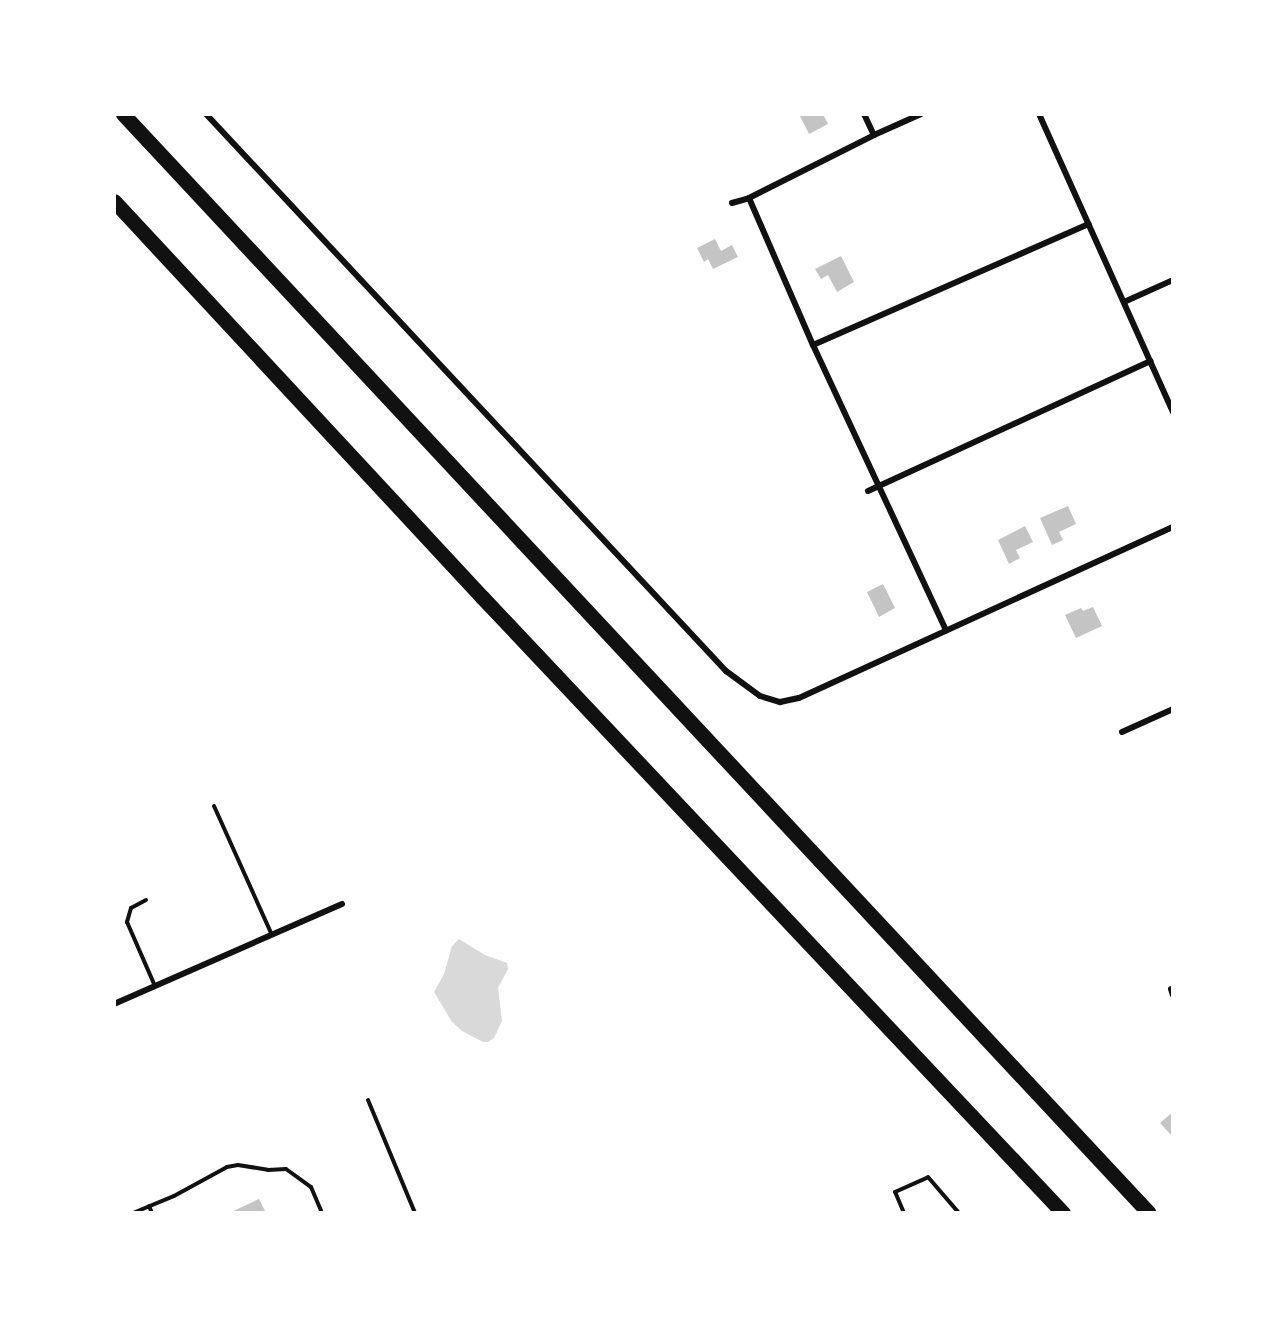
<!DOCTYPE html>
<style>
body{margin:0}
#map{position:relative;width:1287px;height:1327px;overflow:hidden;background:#fff;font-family:Jost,sans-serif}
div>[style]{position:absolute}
.water>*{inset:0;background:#d9d9d9}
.building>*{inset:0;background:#c4c4c4}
.service>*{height:4px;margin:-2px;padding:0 2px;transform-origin:2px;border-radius:2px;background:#111}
.minor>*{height:6px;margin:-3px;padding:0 3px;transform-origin:3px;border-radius:3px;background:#111}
.motorway>*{height:15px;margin:-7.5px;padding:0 7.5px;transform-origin:7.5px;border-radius:7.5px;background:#111}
span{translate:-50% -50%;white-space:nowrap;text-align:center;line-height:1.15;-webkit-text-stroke:6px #fff;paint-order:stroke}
.frame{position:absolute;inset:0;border:116px solid #fff;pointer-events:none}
</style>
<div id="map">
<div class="water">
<i style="clip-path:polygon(459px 939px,485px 955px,507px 963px,508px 969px,498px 988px,502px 1021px,494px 1038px,488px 1042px,483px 1042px,462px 1031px,452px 1022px,434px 992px,444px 974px,452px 946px)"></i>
</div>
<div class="building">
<i style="clip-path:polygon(799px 114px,823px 114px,828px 124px,809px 134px)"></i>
<i style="clip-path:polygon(715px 239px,721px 251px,732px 245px,738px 257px,713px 269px,708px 259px,704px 262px,697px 248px)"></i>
<i style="clip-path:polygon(841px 256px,854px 282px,837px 292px,828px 275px,821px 279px,815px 269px)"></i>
<i style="clip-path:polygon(1068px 506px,1076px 524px,1059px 532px,1063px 540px,1052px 545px,1040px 518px)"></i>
<i style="clip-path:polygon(1025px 526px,1033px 542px,1016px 550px,1020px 558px,1009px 564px,998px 540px)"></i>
<i style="clip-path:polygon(883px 584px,895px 608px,879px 617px,867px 592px)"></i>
<i style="clip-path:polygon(1093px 607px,1102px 626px,1076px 638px,1065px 615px,1081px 608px,1083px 611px)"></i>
<i style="clip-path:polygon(1173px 1112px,1173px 1137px,1160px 1123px)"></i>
<i style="clip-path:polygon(259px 1199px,266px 1213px,229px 1213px)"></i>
</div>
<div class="service">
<i style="left:214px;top:806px;width:141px;rotate:65.8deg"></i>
<i style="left:146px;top:900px;width:17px;rotate:152deg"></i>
<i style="left:131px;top:908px;width:15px;rotate:106deg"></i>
<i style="left:127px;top:922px;width:70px;rotate:66.4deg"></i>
<i style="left:368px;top:1100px;width:122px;rotate:67.4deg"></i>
<i style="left:149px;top:1206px;width:8px;rotate:67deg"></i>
<i style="left:133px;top:1213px;width:44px;rotate:-22.5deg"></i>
<i style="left:174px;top:1196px;width:60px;rotate:-28.7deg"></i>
<i style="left:227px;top:1167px;width:11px;rotate:-10deg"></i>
<i style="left:238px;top:1165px;width:30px;rotate:9deg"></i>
<i style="left:268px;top:1170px;width:18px;rotate:-3deg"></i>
<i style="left:286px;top:1169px;width:31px;rotate:36deg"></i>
<i style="left:311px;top:1187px;width:28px;rotate:67deg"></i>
<i style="left:904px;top:1213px;width:23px;rotate:-113deg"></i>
<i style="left:895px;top:1192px;width:36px;rotate:-24deg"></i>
<i style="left:928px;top:1177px;width:48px;rotate:49.3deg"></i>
</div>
<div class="minor">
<i style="left:206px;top:114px;width:762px;rotate:46.97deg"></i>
<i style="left:726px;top:671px;width:42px;rotate:36.3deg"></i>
<i style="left:760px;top:696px;width:21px;rotate:17deg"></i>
<i style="left:780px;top:702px;width:19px;rotate:-12deg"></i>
<i style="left:799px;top:698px;width:411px;rotate:-24.6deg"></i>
<i style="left:864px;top:114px;width:23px;rotate:65deg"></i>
<i style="left:1039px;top:114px;width:327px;rotate:65.8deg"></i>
<i style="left:749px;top:198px;width:160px;rotate:66.5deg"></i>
<i style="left:813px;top:345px;width:315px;rotate:65deg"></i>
<i style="left:732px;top:203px;width:18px;rotate:-16deg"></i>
<i style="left:749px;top:198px;width:140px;rotate:-26.7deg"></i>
<i style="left:874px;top:135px;width:51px;rotate:-24.1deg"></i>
<i style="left:1124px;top:302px;width:54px;rotate:-24.2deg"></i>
<i style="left:813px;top:345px;width:301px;rotate:-23.7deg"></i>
<i style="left:868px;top:491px;width:311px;rotate:-24.7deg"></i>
<i style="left:1122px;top:732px;width:56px;rotate:-24.3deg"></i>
<i style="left:1171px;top:989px;width:6px;rotate:72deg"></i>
<i style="left:114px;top:1004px;width:249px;rotate:-23.7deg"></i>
</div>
<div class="motorway">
<i style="left:123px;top:114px;width:1503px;rotate:46.97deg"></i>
<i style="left:114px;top:201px;width:541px;rotate:47.1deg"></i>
<i style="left:482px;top:597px;width:847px;rotate:46.67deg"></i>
</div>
<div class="frame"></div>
</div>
